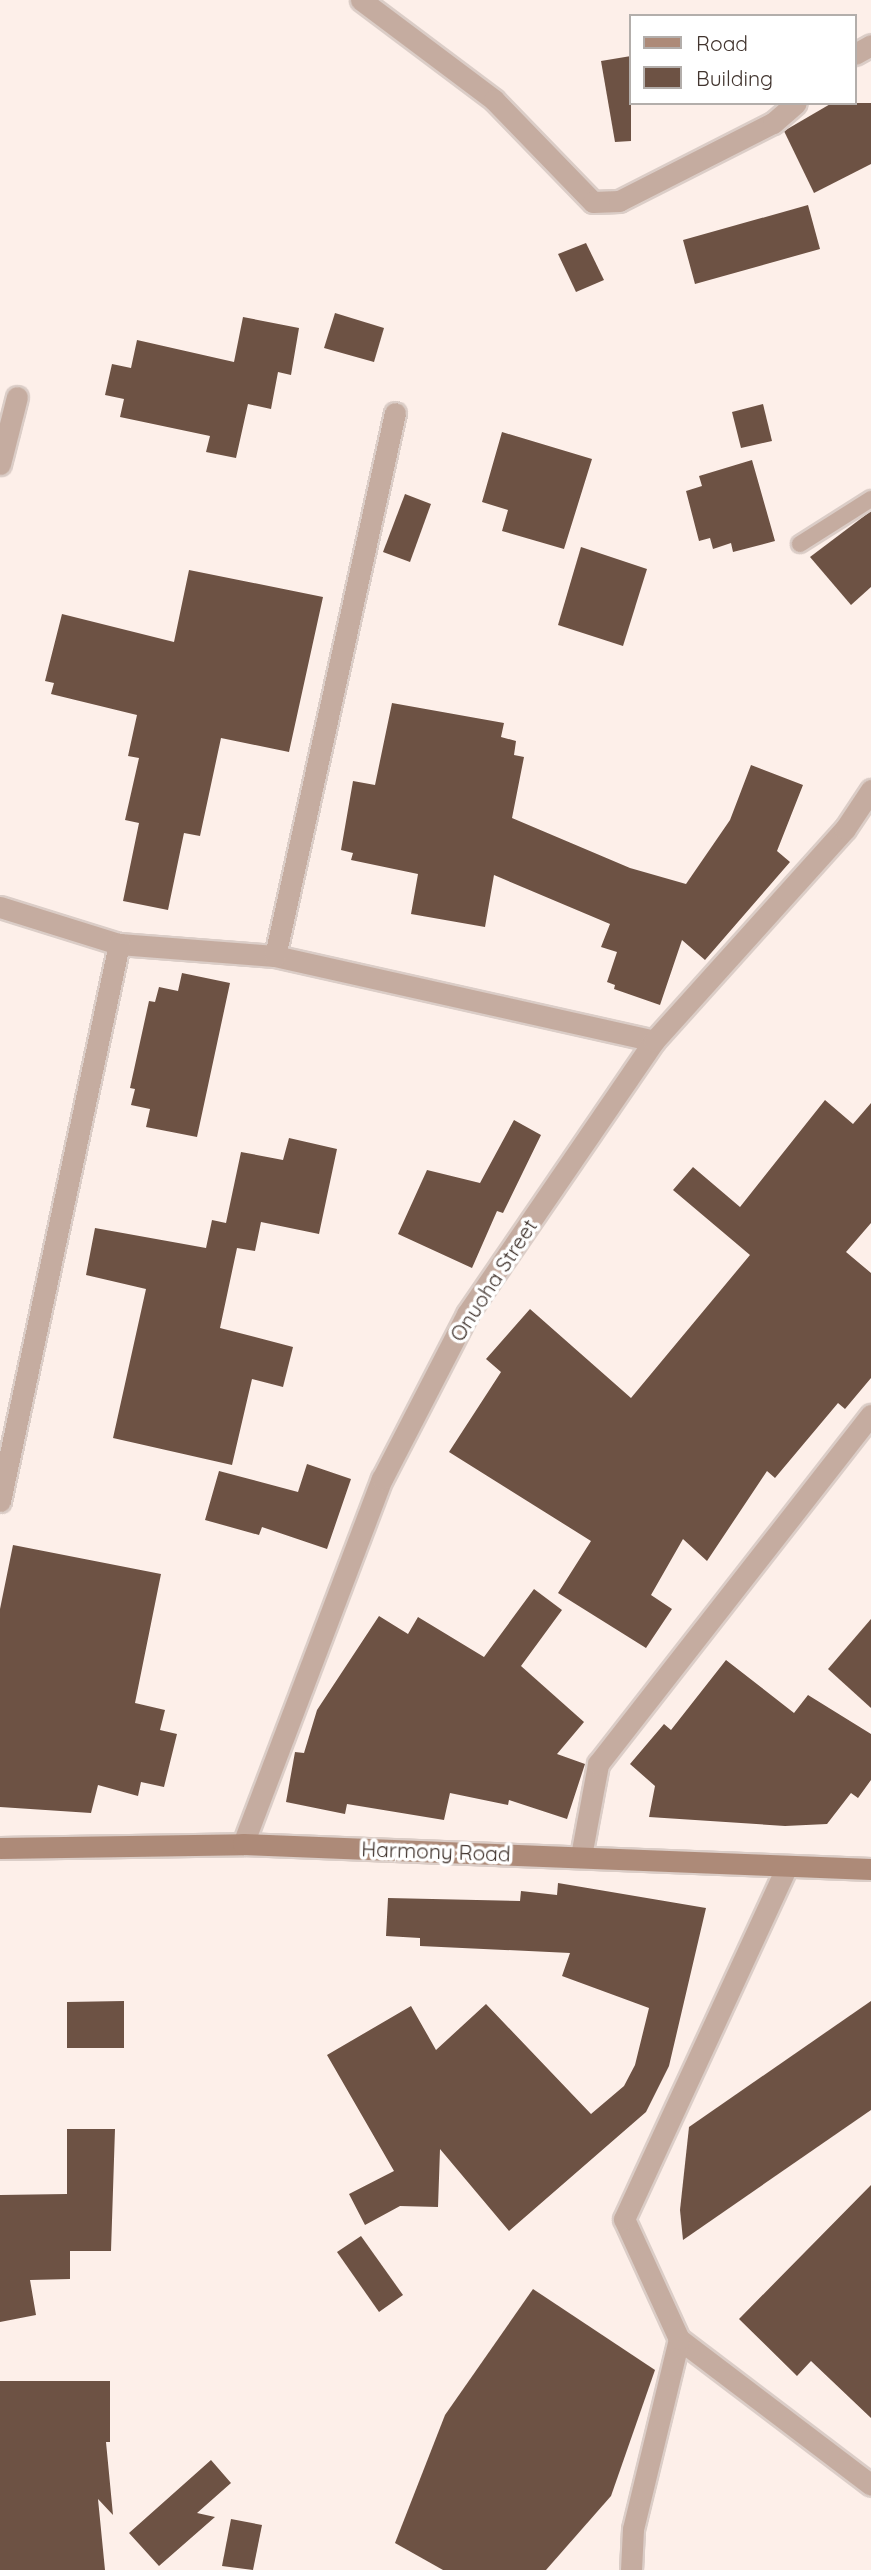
<!DOCTYPE html>
<style>
body{margin:0}
#map{position:relative;width:871px;height:2570px;overflow:hidden;background:#fdefe9;font-family:Quicksand,sans-serif}
div>[style]{position:absolute}
.building>*{inset:0;background:#6d5244}
.roads{filter:drop-shadow(2px 0 #dbcdc7) drop-shadow(-2px 0 #dbcdc7) drop-shadow(0 2px #dbcdc7) drop-shadow(0 -2px #dbcdc7)}
.lane>*{height:16px;margin:-8px;padding:0 8px;transform-origin:8px;border-radius:8px;background:#c5aca0}
.street>*{height:21px;margin:-10.5px;padding:0 10.5px;transform-origin:10.5px;border-radius:10.5px;background:#c5aca0}
.secondary>*{height:21px;margin:-10.5px;padding:0 10.5px;transform-origin:10.5px;border-radius:10.5px;background:#ad8a78}
span{translate:-50% -50%;white-space:nowrap;text-align:center;line-height:1.15;-webkit-text-stroke:7px #fff;paint-order:stroke}
.street-label{font-size:21px;color:#41342e}
.legend{position:absolute;left:629px;top:14px;width:228px;height:91px;box-sizing:border-box;background:#fff;border:2px solid #b3aeab;margin:0;padding:9px 12px;list-style:none;font-size:21px;color:#41342e}
.legend li{display:flex;align-items:center;gap:14px;height:35px}
.legend b{width:35px;border:2px solid #b3aeab}
</style>
<div id="map">
<div class="building">
<i style="clip-path:polygon(631px 56px,631px 141px,615px 142px,601px 61px)"></i>
<i style="clip-path:polygon(832px 103px,871px 103px,871px 164px,814px 193px,784px 131px)"></i>
<i style="clip-path:polygon(808px 205px,820px 249px,695px 284px,683px 240px)"></i>
<i style="clip-path:polygon(586px 243px,604px 280px,576px 292px,558px 254px)"></i>
<i style="clip-path:polygon(335px 313px,384px 328px,374px 362px,324px 348px)"></i>
<i style="clip-path:polygon(243px 317px,299px 328px,291px 375px,278px 372px,271px 409px,248px 404px,236px 458px,206px 452px,210px 436px,120px 417px,124px 399px,105px 395px,112px 364px,131px 368px,137px 340px,234px 362px)"></i>
<i style="clip-path:polygon(763px 404px,772px 441px,741px 448px,732px 412px)"></i>
<i style="clip-path:polygon(502px 432px,592px 459px,564px 549px,502px 531px,508px 510px,482px 502px)"></i>
<i style="clip-path:polygon(752px 460px,775px 541px,733px 552px,731px 543px,713px 549px,710px 538px,699px 541px,686px 491px,702px 486px,699px 476px)"></i>
<i style="clip-path:polygon(405px 494px,431px 504px,410px 562px,383px 552px)"></i>
<i style="clip-path:polygon(871px 511px,871px 587px,851px 605px,810px 557px)"></i>
<i style="clip-path:polygon(581px 547px,647px 569px,623px 646px,558px 625px)"></i>
<i style="clip-path:polygon(189px 570px,323px 597px,289px 752px,221px 738px,200px 836px,184px 833px,168px 910px,123px 901px,139px 823px,125px 820px,139px 758px,128px 756px,137px 715px,51px 694px,54px 683px,45px 681px,62px 614px,174px 642px)"></i>
<i style="clip-path:polygon(392px 703px,504px 723px,501px 737px,516px 741px,514px 755px,524px 757px,512px 818px,630px 868px,686px 884px,730px 820px,751px 765px,803px 785px,777px 851px,790px 862px,705px 960px,682px 940px,660px 1005px,614px 989px,615px 985px,607px 982px,617px 952px,601px 947px,610px 924px,494px 875px,485px 927px,411px 914px,418px 874px,351px 860px,353px 853px,341px 850px,353px 781px,375px 785px)"></i>
<i style="clip-path:polygon(182px 973px,230px 983px,197px 1137px,146px 1127px,150px 1109px,131px 1105px,135px 1089px,130px 1088px,149px 1001px,155px 1002px,159px 987px,178px 991px)"></i>
<i style="clip-path:polygon(825px 1100px,853px 1124px,871px 1103px,871px 1223px,846px 1252px,871px 1273px,871px 1378px,845px 1409px,838px 1403px,775px 1478px,767px 1471px,707px 1561px,683px 1539px,651px 1595px,672px 1609px,646px 1648px,558px 1593px,591px 1541px,449px 1452px,501px 1372px,486px 1359px,530px 1309px,631px 1398px,750px 1255px,673px 1190px,693px 1167px,740px 1207px)"></i>
<i style="clip-path:polygon(514px 1120px,541px 1135px,503px 1213px,497px 1211px,472px 1268px,398px 1234px,427px 1170px,480px 1183px)"></i>
<i style="clip-path:polygon(289px 1138px,337px 1149px,319px 1234px,261px 1222px,255px 1251px,237px 1248px,220px 1328px,293px 1347px,283px 1387px,252px 1379px,232px 1465px,113px 1438px,146px 1289px,86px 1275px,95px 1228px,206px 1248px,212px 1220px,226px 1223px,241px 1152px,283px 1160px)"></i>
<i style="clip-path:polygon(307px 1464px,351px 1479px,327px 1549px,262px 1527px,259px 1535px,205px 1520px,219px 1471px,298px 1492px)"></i>
<i style="clip-path:polygon(13px 1545px,161px 1574px,135px 1703px,165px 1710px,160px 1730px,177px 1734px,164px 1787px,141px 1782px,138px 1796px,98px 1785px,91px 1813px,0 1807px,0 1609px)"></i>
<i style="clip-path:polygon(534px 1589px,562px 1610px,521px 1666px,584px 1722px,557px 1754px,585px 1764px,567px 1819px,509px 1800px,508px 1805px,450px 1793px,444px 1820px,347px 1804px,345px 1814px,286px 1802px,295px 1752px,304px 1753px,317px 1710px,379px 1616px,408px 1634px,418px 1617px,484px 1657px)"></i>
<i style="clip-path:polygon(871px 1619px,871px 1708px,828px 1669px)"></i>
<i style="clip-path:polygon(726px 1660px,794px 1713px,808px 1695px,871px 1734px,871px 1780px,858px 1798px,851px 1793px,827px 1824px,785px 1826px,649px 1817px,655px 1786px,630px 1764px,664px 1724px,671px 1730px)"></i>
<i style="clip-path:polygon(558px 1883px,706px 1908px,669px 2066px,646px 2112px,509px 2231px,440px 2149px,438px 2207px,400px 2206px,365px 2225px,349px 2194px,394px 2171px,327px 2055px,411px 2006px,436px 2050px,486px 2004px,591px 2114px,624px 2086px,635px 2065px,649px 2008px,562px 1976px,570px 1953px,420px 1946px,420px 1938px,386px 1936px,388px 1898px,520px 1901px,521px 1891px,557px 1895px)"></i>
<i style="clip-path:polygon(124px 2001px,124px 2048px,67px 2048px,67px 2002px)"></i>
<i style="clip-path:polygon(871px 2001px,871px 2110px,683px 2240px,680px 2210px,689px 2127px)"></i>
<i style="clip-path:polygon(67px 2129px,115px 2129px,111px 2251px,70px 2251px,70px 2279px,30px 2280px,36px 2315px,0 2322px,0 2195px,67px 2194px)"></i>
<i style="clip-path:polygon(871px 2185px,871px 2418px,811px 2361px,797px 2376px,739px 2319px)"></i>
<i style="clip-path:polygon(361px 2236px,403px 2295px,379px 2312px,337px 2252px)"></i>
<i style="clip-path:polygon(533px 2289px,655px 2370px,611px 2496px,546px 2570px,443px 2570px,395px 2543px,445px 2415px)"></i>
<i style="clip-path:polygon(0 2381px,110px 2381px,110px 2442px,106px 2442px,113px 2515px,98px 2499px,105px 2570px,0 2570px)"></i>
<i style="clip-path:polygon(211px 2460px,231px 2483px,197px 2513px,215px 2517px,159px 2566px,129px 2533px)"></i>
<i style="clip-path:polygon(231px 2519px,262px 2525px,253px 2570px,222px 2566px)"></i>
</div>
<div class="roads">
<div class="lane">
<i style="left:800px;top:544px;width:84px;rotate:-32.4deg"></i>
</div>
<div class="street">
<i style="left:361px;top:0;width:166px;rotate:36.9deg"></i>
<i style="left:494px;top:100px;width:142px;rotate:45.9deg"></i>
<i style="left:593px;top:202px;width:26px;rotate:-2deg"></i>
<i style="left:619px;top:201px;width:173px;rotate:-26.9deg"></i>
<i style="left:773px;top:123px;width:30px;rotate:-41deg"></i>
<i style="left:855px;top:54px;width:18px;rotate:-29deg"></i>
<i style="left:0;top:464px;width:69px;rotate:-75.8deg"></i>
<i style="left:0;top:907px;width:125px;rotate:17.3deg"></i>
<i style="left:119px;top:944px;width:156px;rotate:4.4deg"></i>
<i style="left:275px;top:956px;width:388px;rotate:12.6deg"></i>
<i style="left:275px;top:956px;width:556px;rotate:-77.54deg"></i>
<i style="left:0;top:1501px;width:570px;rotate:-77.94deg"></i>
<i style="left:243px;top:1844px;width:391px;rotate:-69.2deg"></i>
<i style="left:382px;top:1479px;width:186px;rotate:-62.7deg"></i>
<i style="left:467px;top:1314px;width:331px;rotate:-55.6deg"></i>
<i style="left:654px;top:1041px;width:285px;rotate:-48deg"></i>
<i style="left:845px;top:829px;width:47px;rotate:-56.3deg"></i>
<i style="left:581px;top:1856px;width:94px;rotate:-79.5deg"></i>
<i style="left:598px;top:1764px;width:443px;rotate:-52deg"></i>
<i style="left:679px;top:2339px;width:241px;rotate:37.2deg"></i>
<i style="left:631px;top:2570px;width:41px;rotate:-87.2deg"></i>
<i style="left:633px;top:2529px;width:195px;rotate:-76.4deg"></i>
<i style="left:679px;top:2339px;width:132px;rotate:-114.6deg"></i>
<i style="left:624px;top:2219px;width:387px;rotate:-65.2deg"></i>
</div>
<div class="secondary">
<i style="left:0;top:1848px;width:243px;rotate:-0.9deg"></i>
<i style="left:243px;top:1844px;width:628px;rotate:2.28deg"></i>
</div>
</div>
<div class="street-label">
<span style="left:493px;top:1280px;rotate:-57deg">Onuoha Street</span>
<span style="left:436px;top:1851px;rotate:2deg">Harmony Road</span>
</div>
<ul class="legend">
<li><b style="height:9px;background:#ad8a78"></b>Road</li>
<li><b style="height:19px;background:#6d5244"></b>Building</li>
</ul>
</div>
